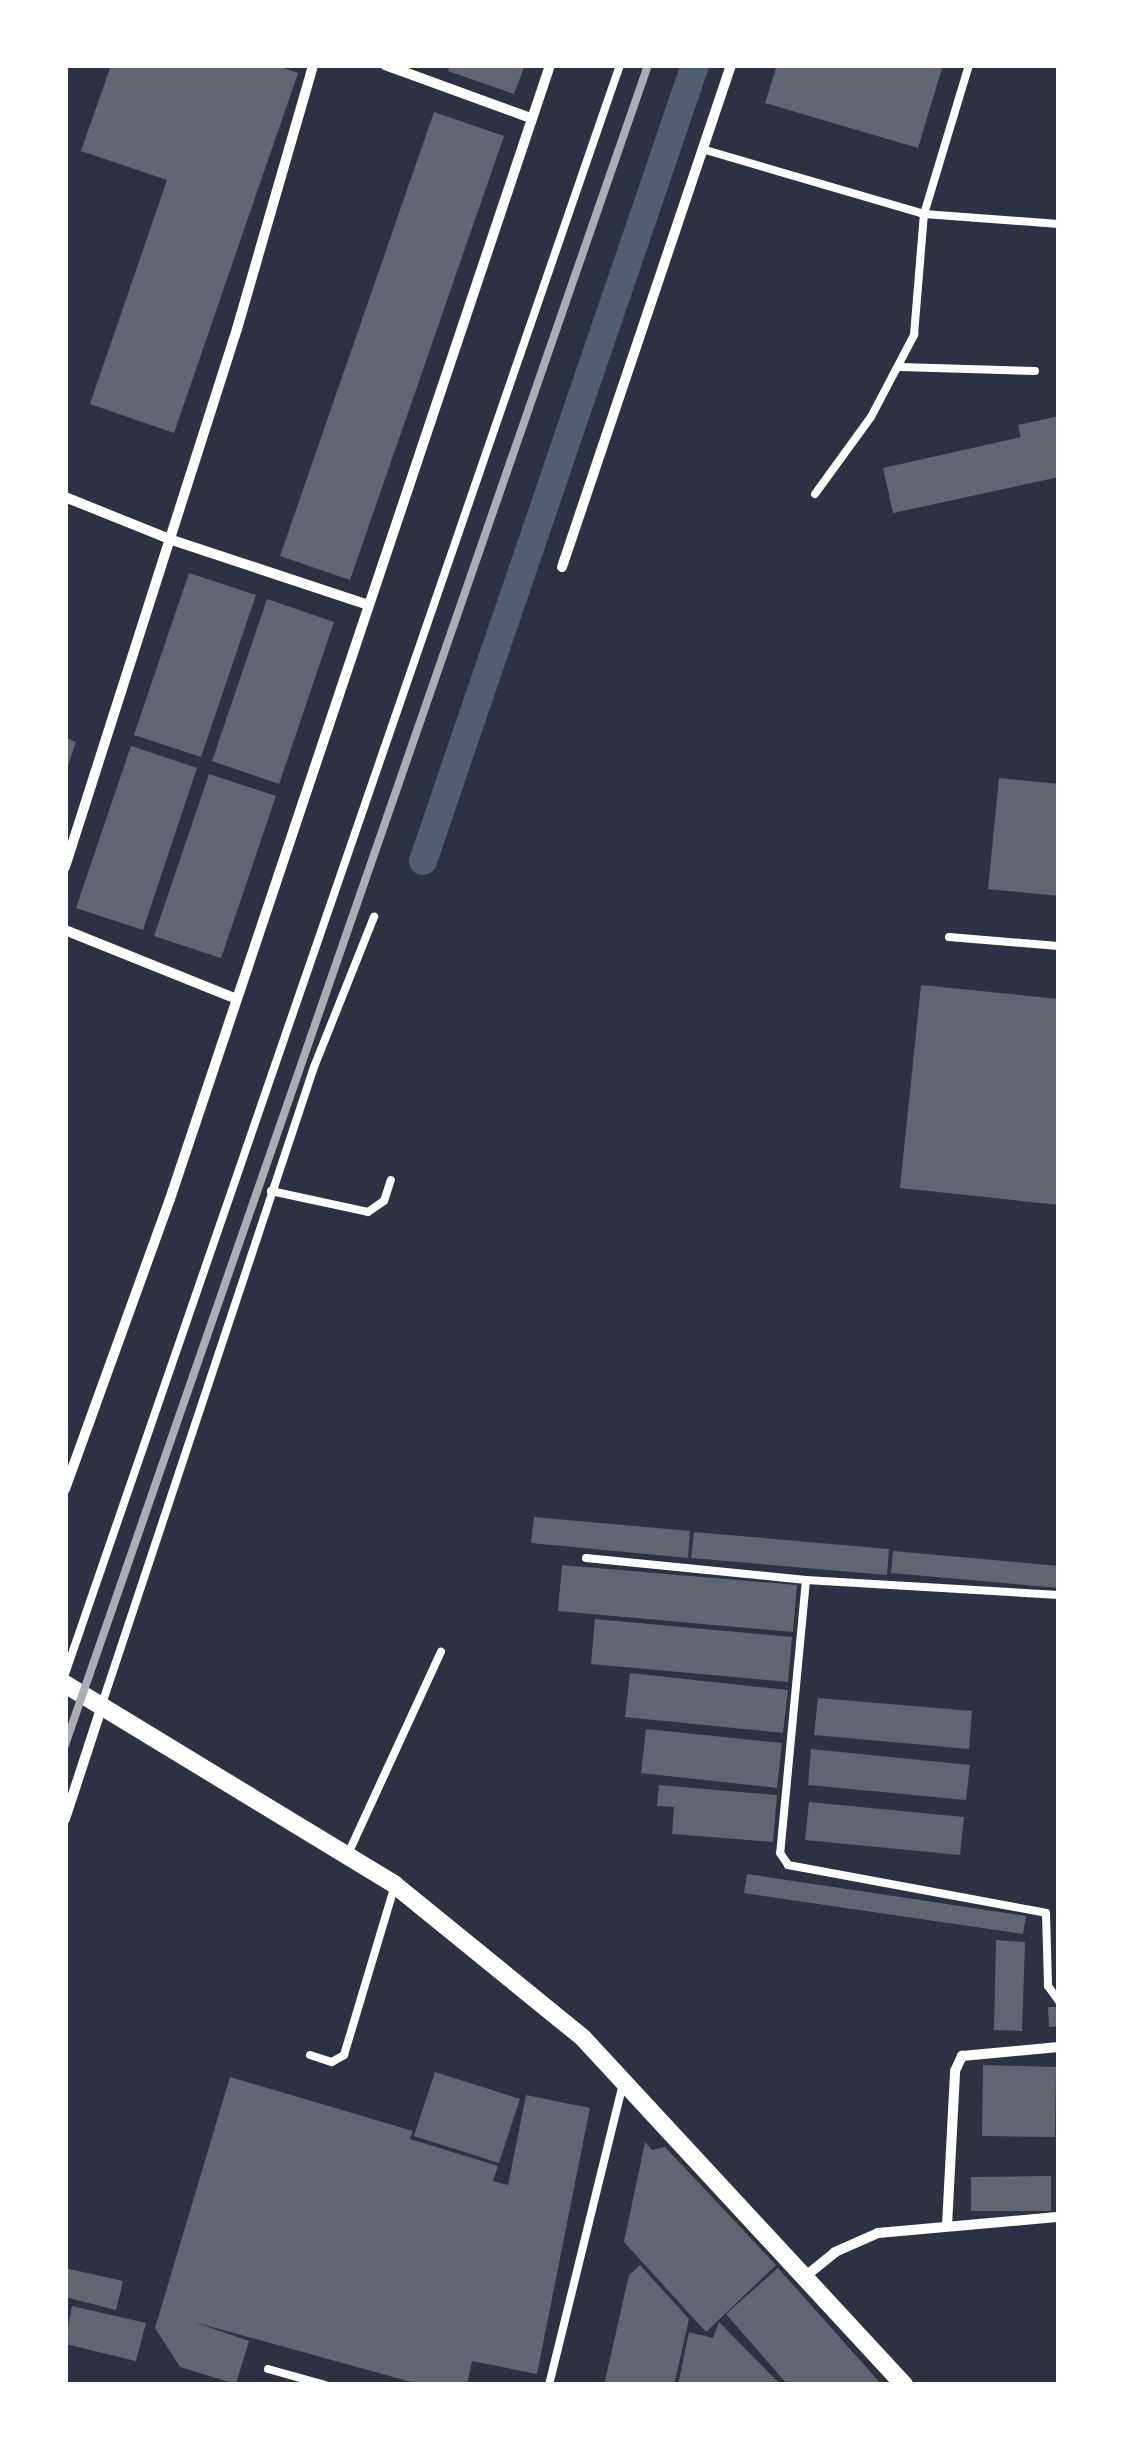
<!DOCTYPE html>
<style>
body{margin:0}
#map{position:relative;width:1124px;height:2450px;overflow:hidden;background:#2d3142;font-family:"Nunito Sans",sans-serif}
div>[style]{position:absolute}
.canal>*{height:28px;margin:-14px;padding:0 14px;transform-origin:14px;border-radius:14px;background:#4f5d75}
.building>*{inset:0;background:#626471}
.service>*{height:8px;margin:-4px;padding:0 4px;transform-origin:4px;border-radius:4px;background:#fff}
.minor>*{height:10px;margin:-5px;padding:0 5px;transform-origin:5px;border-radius:5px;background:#fff}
.tertiary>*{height:18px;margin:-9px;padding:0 9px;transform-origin:9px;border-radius:9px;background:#fff}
.rail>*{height:8px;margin:-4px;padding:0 4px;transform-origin:4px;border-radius:4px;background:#abadb3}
span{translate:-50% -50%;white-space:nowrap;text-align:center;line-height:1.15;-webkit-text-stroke:8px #fff;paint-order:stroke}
.frame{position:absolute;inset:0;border:68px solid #fff;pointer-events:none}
</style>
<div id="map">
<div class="canal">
<i style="left:423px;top:861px;width:841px;rotate:-71.13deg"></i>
</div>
<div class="building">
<i style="clip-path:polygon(111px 65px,275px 65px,298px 73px,174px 433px,90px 404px,167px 180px,81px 151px)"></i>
<i style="clip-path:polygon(450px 65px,525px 65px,514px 94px,448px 71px)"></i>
<i style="clip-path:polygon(777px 65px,943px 65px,918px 148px,765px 103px)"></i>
<i style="clip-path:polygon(434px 112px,504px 136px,350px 580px,280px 556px)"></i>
<i style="clip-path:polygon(1059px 416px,1059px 477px,893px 513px,883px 468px,1021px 437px,1018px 425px)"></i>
<i style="clip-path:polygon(189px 573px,256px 595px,201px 757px,134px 735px)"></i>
<i style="clip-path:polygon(267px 599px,334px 622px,279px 784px,212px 761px)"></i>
<i style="clip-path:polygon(65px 737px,76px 742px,66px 772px,65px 772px)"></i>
<i style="clip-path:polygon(131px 746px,197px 768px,143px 930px,76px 908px)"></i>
<i style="clip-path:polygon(209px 774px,276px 796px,221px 958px,154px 936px)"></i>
<i style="clip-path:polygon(999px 778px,1059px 784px,1059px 896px,988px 889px)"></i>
<i style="clip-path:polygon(921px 985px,1059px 999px,1059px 1205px,900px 1188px)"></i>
<i style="clip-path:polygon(534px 1517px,690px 1531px,688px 1558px,531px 1543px)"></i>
<i style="clip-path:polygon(694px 1532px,889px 1549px,887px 1575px,691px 1558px)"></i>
<i style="clip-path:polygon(893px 1551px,1059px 1566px,1059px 1588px,891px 1573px)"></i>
<i style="clip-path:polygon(562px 1565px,797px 1585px,793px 1632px,558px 1611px)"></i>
<i style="clip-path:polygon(595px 1619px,792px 1637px,788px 1682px,591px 1664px)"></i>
<i style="clip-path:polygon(630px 1673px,788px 1690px,783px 1733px,625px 1717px)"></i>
<i style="clip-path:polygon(818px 1698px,972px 1711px,969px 1749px,814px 1735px)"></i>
<i style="clip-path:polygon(646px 1729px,782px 1743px,777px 1788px,641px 1773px)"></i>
<i style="clip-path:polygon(811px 1749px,970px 1765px,966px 1800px,808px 1785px)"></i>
<i style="clip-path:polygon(659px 1785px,777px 1795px,773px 1842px,672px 1834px,674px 1807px,657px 1806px)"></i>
<i style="clip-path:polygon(809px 1802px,964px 1817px,960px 1855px,805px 1840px)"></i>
<i style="clip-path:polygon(747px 1874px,1026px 1916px,1023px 1934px,744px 1893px)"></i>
<i style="clip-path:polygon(996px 1940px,1025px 1942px,1022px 2031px,994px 2030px)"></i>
<i style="clip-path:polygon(1048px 2007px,1059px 2007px,1059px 2026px,1049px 2027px)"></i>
<i style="clip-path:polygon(983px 2065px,1056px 2067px,1055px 2137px,982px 2136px)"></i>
<i style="clip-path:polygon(435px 2072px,520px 2099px,499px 2163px,414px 2136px)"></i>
<i style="clip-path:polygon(230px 2077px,413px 2131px,410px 2139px,498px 2166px,493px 2181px,508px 2185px,526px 2095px,590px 2108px,537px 2374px,472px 2361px,467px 2385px,422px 2385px,194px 2322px,249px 2341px,236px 2384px,180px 2367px,155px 2328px)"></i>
<i style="clip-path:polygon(645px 2142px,652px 2150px,665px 2147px,776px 2265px,706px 2332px,624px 2242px)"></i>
<i style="clip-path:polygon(1051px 2176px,1051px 2211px,971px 2211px,971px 2177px)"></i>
<i style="clip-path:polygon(640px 2265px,689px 2319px,674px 2385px,604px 2385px,629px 2275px)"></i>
<i style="clip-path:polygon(65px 2268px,123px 2281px,116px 2310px,65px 2297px)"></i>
<i style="clip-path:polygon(778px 2268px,882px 2385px,788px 2385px,726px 2314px)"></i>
<i style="clip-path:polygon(72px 2306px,146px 2323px,136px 2361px,65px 2344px)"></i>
<i style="clip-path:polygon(719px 2322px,781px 2385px,678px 2385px,689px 2332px,713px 2338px)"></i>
</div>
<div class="service">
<i style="left:702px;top:149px;width:231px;rotate:16.3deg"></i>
<i style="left:924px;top:214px;width:135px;rotate:4.2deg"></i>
<i style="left:900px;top:367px;width:135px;rotate:1.7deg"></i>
<i style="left:815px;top:494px;width:95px;rotate:-54deg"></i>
<i style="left:871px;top:417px;width:93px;rotate:-62.3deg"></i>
<i style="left:914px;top:335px;width:121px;rotate:-85.3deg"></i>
<i style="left:924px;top:214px;width:156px;rotate:-73.2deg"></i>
<i style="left:949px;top:937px;width:110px;rotate:4.7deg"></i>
<i style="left:271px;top:1191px;width:99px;rotate:12.2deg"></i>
<i style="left:368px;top:1212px;width:19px;rotate:-35deg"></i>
<i style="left:384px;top:1201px;width:22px;rotate:-72deg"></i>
<i style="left:586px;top:1558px;width:221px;rotate:5.7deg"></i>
<i style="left:806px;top:1580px;width:274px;rotate:95.4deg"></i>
<i style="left:780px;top:1853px;width:14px;rotate:56deg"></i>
<i style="left:788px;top:1865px;width:262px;rotate:10.5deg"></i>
<i style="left:1046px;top:1913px;width:73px;rotate:88.4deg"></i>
<i style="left:1048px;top:1986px;width:19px;rotate:54deg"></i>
<i style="left:806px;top:1580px;width:253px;rotate:3.4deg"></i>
<i style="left:65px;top:1674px;width:1702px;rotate:-70.97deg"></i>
<i style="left:102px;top:1704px;width:671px;rotate:-71.59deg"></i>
<i style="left:314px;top:1067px;width:162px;rotate:-68.2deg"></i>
<i style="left:347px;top:1856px;width:225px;rotate:-65.3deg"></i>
<i style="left:310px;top:2055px;width:23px;rotate:18deg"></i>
<i style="left:332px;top:2062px;width:14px;rotate:-30deg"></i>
<i style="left:344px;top:2055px;width:177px;rotate:-73.3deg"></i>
<i style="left:268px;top:2369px;width:59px;rotate:15.7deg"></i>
<i style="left:549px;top:2385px;width:310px;rotate:-76.2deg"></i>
</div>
<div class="minor">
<i style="left:385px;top:65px;width:155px;rotate:20deg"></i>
<i style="left:65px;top:497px;width:115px;rotate:21.9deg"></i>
<i style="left:172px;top:540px;width:203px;rotate:18.3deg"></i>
<i style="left:562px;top:567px;width:530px;rotate:-71.39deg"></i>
<i style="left:65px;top:867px;width:565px;rotate:-72.27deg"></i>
<i style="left:237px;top:329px;width:275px;rotate:-73.9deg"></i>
<i style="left:65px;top:930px;width:182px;rotate:21.9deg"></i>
<i style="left:65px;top:1489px;width:308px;rotate:-70.1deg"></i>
<i style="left:170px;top:1199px;width:1196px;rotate:-71.47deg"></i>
<i style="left:65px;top:1819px;width:119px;rotate:-71.9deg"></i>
<i style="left:947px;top:2226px;width:155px;rotate:-87deg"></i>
<i style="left:955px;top:2071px;width:17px;rotate:-65deg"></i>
<i style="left:962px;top:2056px;width:97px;rotate:-5.3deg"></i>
<i style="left:807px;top:2275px;width:36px;rotate:-39deg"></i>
<i style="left:835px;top:2252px;width:47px;rotate:-23.8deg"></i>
<i style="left:878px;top:2233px;width:182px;rotate:-5.1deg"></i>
</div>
<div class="tertiary">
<i style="left:65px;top:1684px;width:386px;rotate:31.3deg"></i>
<i style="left:395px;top:1885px;width:242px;rotate:39.1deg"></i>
<i style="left:583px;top:2038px;width:473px;rotate:47.2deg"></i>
</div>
<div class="rail">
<i style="left:65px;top:1745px;width:1778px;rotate:-70.86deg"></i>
</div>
<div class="frame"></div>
</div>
